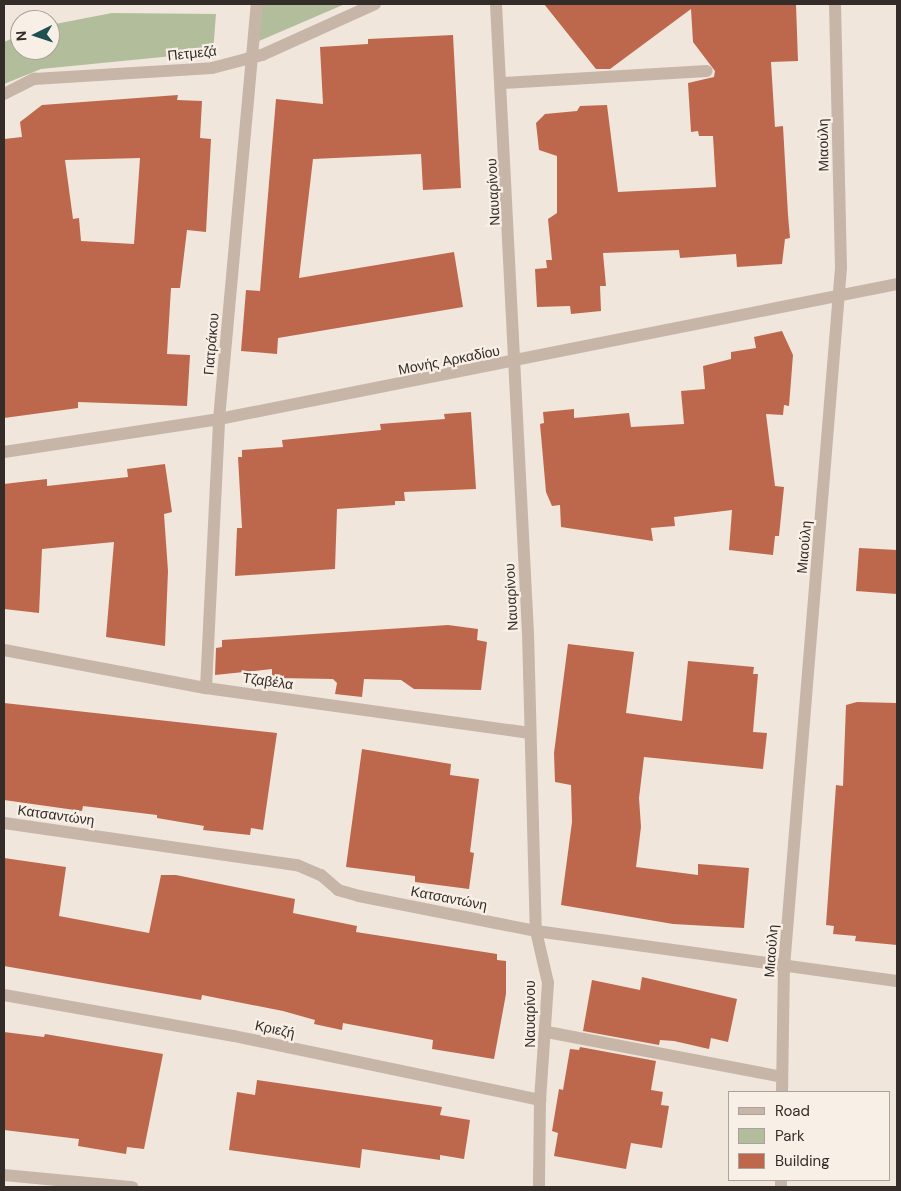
<!DOCTYPE html>
<meta charset="utf-8">
<style>
body{margin:0}
#map{position:relative;width:901px;height:1191px;overflow:hidden;background:#f0e6db;font-family:"DM Sans",sans-serif}
div>[style]{position:absolute}
.green>*{inset:0;background:#b2bd9c}
.building>*{inset:0;background:#bd684c}
.pedestrian>*{height:12px;margin:-6px;padding:0 6px;transform-origin:6px;border-radius:6px;background:#c7b6a8}
.minor>*{height:12px;margin:-6px;padding:0 6px;transform-origin:6px;border-radius:6px;background:#c7b6a8}
.tertiary>*{height:12px;margin:-6px;padding:0 6px;transform-origin:6px;border-radius:6px;background:#c7b6a8}
span{translate:-50% -50%;white-space:nowrap;text-align:center;line-height:1.15;-webkit-text-stroke:4.5px #f8f0e7;paint-order:stroke}
.street-label{font-size:14px;color:#342c28}
.frame{position:absolute;inset:0;border:5px solid #342c28;pointer-events:none}
.legend{position:absolute;left:728px;top:1091px;width:162px;height:90px;box-sizing:border-box;background:#f8f0e7;border:1px solid #aaa29b;margin:0;padding:6px 9px;list-style:none;font-size:15px;color:#342c28}
.legend li{display:flex;align-items:center;gap:10px;height:25px}
.legend b{width:25px;border:1px solid #aaa29b}
.north{position:absolute;left:10px;top:10px;width:50px;height:50px;box-sizing:border-box;background:#f8f0e7;border:1px solid #aaa29b;border-radius:50%;rotate:266deg;font-size:14px;font-weight:700;line-height:20px;text-align:center;color:#342c28}
.north::after{content:'';display:block;margin:auto;width:18px;height:22px;background:#204f52;clip-path:polygon(50% 0,100% 100%,50% 72%,0 100%)}
</style>
<div id="map">
<div class="green">
<i style="clip-path:polygon(262px 4px,345px 4px,259px 41px)"></i>
<i style="clip-path:polygon(112px 13px,216px 14px,213px 52px,41px 69px,4px 84px,4px 42px,20px 35px,20px 50px,50px 50px,50px 25px)"></i>
</div>
<div class="building">
<i style="clip-path:polygon(544px 4px,796px 4px,798px 61px,771px 62px,775px 127px,783px 126px,788px 215px,790px 238px,785px 239px,782px 264px,737px 267px,736px 254px,680px 258px,679px 250px,603px 253px,606px 286px,600px 286px,601px 311px,571px 314px,570px 306px,537px 307px,535px 269px,547px 268px,546px 260px,552px 260px,548px 219px,557px 213px,557px 156px,539px 150px,536px 123px,545px 114px,577px 111px,580px 106px,607px 105px,618px 192px,716px 187px,713px 136px,699px 136px,698px 131px,691px 132px,688px 83px,714px 77px,715px 71px,693px 42px,691px 9px,610px 69px,596px 69px)"></i>
<i style="clip-path:polygon(453px 35px,461px 188px,423px 190px,421px 154px,313px 159px,299px 278px,454px 252px,463px 307px,278px 338px,277px 354px,241px 351px,246px 290px,260px 291px,276px 99px,323px 104px,320px 47px,368px 44px,368px 39px)"></i>
<i style="clip-path:polygon(evenodd,178px 95px,177px 100px,202px 101px,200px 138px,211px 139px,206px 232px,187px 230px,180px 288px,171px 288px,167px 354px,190px 355px,187px 406px,78px 402px,78px 408px,4px 418px,4px 139px,22px 137px,20px 122px,42px 105px,178px 95px,140px 158px,134px 244px,81px 241px,79px 218px,73px 219px,65px 160px,140px 158px)"></i>
<i style="clip-path:polygon(782px 331px,793px 355px,789px 406px,784px 405px,783px 415px,766px 414px,775px 486px,784px 487px,779px 536px,775px 536px,773px 555px,729px 550px,732px 510px,674px 517px,675px 526px,651px 528px,653px 541px,561px 527px,560px 505px,552px 506px,546px 492px,540px 424px,544px 423px,543px 412px,574px 409px,574px 418px,629px 413px,631px 427px,684px 424px,681px 391px,705px 389px,703px 366px,731px 359px,731px 352px,756px 348px,754px 337px)"></i>
<i style="clip-path:polygon(471px 412px,476px 489px,404px 492px,405px 501px,395px 501px,395px 505px,337px 509px,335px 569px,235px 576px,237px 528px,242px 528px,238px 457px,242px 457px,242px 450px,283px 447px,282px 440px,381px 430px,380px 424px,445px 419px,444px 414px)"></i>
<i style="clip-path:polygon(165px 464px,172px 512px,164px 514px,168px 571px,165px 646px,106px 637px,114px 542px,42px 549px,39px 613px,4px 609px,4px 484px,47px 479px,47px 486px,128px 477px,127px 469px)"></i>
<i style="clip-path:polygon(859px 548px,897px 550px,897px 594px,856px 591px)"></i>
<i style="clip-path:polygon(448px 625px,478px 629px,477px 640px,487px 642px,481px 690px,414px 689px,401px 680px,364px 679px,362px 697px,335px 694px,337px 683px,333px 679px,280px 678px,272px 675px,272px 669px,215px 675px,216px 648px,222px 647px,222px 640px)"></i>
<i style="clip-path:polygon(568px 644px,634px 652px,626px 713px,682px 721px,688px 661px,754px 667px,753px 674px,758px 674px,753px 732px,767px 733px,763px 769px,644px 757px,639px 798px,641px 827px,636px 867px,698px 875px,698px 864px,749px 868px,744px 928px,673px 924px,561px 905px,572px 822px,571px 785px,555px 782px,554px 753px)"></i>
<i style="clip-path:polygon(857px 702px,897px 703px,897px 945px,855px 941px,856px 936px,833px 934px,834px 926px,826px 925px,836px 785px,843px 786px,846px 705px)"></i>
<i style="clip-path:polygon(4px 703px,277px 733px,263px 830px,251px 828px,250px 835px,203px 830px,204px 826px,157px 818px,157px 815px,83px 806px,82px 811px,4px 800px)"></i>
<i style="clip-path:polygon(362px 749px,451px 764px,450px 775px,479px 779px,470px 852px,474px 853px,469px 889px,415px 882px,415px 876px,346px 867px)"></i>
<i style="clip-path:polygon(4px 858px,66px 867px,59px 916px,149px 933px,161px 875px,176px 875px,295px 899px,293px 913px,357px 926px,356px 932px,497px 954px,497px 960px,506px 961px,506px 994px,494px 1059px,432px 1049px,433px 1040px,343px 1023px,342px 1030px,314px 1024px,315px 1020px,283px 1011px,202px 995px,201px 1000px,4px 966px)"></i>
<i style="clip-path:polygon(642px 977px,737px 999px,728px 1042px,711px 1038px,709px 1049px,674px 1041px,660px 1040px,659px 1045px,583px 1031px,592px 980px,640px 990px)"></i>
<i style="clip-path:polygon(4px 1032px,44px 1037px,45px 1034px,163px 1054px,144px 1149px,127px 1147px,126px 1154px,78px 1146px,79px 1139px,4px 1130px)"></i>
<i style="clip-path:polygon(580px 1047px,656px 1061px,651px 1090px,663px 1092px,661px 1105px,669px 1106px,662px 1148px,631px 1143px,626px 1169px,554px 1156px,558px 1133px,552px 1131px,559px 1089px,563px 1090px,570px 1049px,579px 1050px)"></i>
<i style="clip-path:polygon(257px 1080px,442px 1107px,440px 1115px,470px 1120px,464px 1159px,440px 1155px,440px 1160px,362px 1149px,360px 1168px,229px 1150px,237px 1092px,255px 1095px)"></i>
</div>
<div class="pedestrian">
<i style="left:547px;top:1032px;width:239px;rotate:10.8deg"></i>
</div>
<div class="minor">
<i style="left:496px;top:4px;width:630px;rotate:87.09deg"></i>
<i style="left:528px;top:633px;width:298px;rotate:88.5deg"></i>
<i style="left:536px;top:931px;width:53px;rotate:77deg"></i>
<i style="left:548px;top:983px;width:117px;rotate:93.9deg"></i>
<i style="left:540px;top:1100px;width:87px;rotate:90.7deg"></i>
<i style="left:503px;top:83px;width:204px;rotate:-3.4deg"></i>
<i style="left:4px;top:94px;width:34px;rotate:-27deg"></i>
<i style="left:34px;top:79px;width:178px;rotate:-3.5deg"></i>
<i style="left:212px;top:68px;width:52px;rotate:-14.6deg"></i>
<i style="left:262px;top:55px;width:124px;rotate:-24.3deg"></i>
<i style="left:4px;top:452px;width:218px;rotate:-8.7deg"></i>
<i style="left:219px;top:419px;width:691px;rotate:-11.26deg"></i>
<i style="left:4px;top:650px;width:206px;rotate:10.7deg"></i>
<i style="left:206px;top:688px;width:327px;rotate:7.9deg"></i>
<i style="left:206px;top:688px;width:269px;rotate:-87.2deg"></i>
<i style="left:219px;top:419px;width:417px;rotate:-84.8deg"></i>
<i style="left:4px;top:823px;width:296px;rotate:8.2deg"></i>
<i style="left:297px;top:865px;width:26px;rotate:23deg"></i>
<i style="left:321px;top:875px;width:23px;rotate:41deg"></i>
<i style="left:338px;top:890px;width:22px;rotate:16deg"></i>
<i style="left:359px;top:896px;width:180px;rotate:11.2deg"></i>
<i style="left:536px;top:931px;width:364px;rotate:7.9deg"></i>
<i style="left:4px;top:995px;width:234px;rotate:10.1deg"></i>
<i style="left:234px;top:1036px;width:313px;rotate:11.8deg"></i>
<i style="left:4px;top:1175px;width:129px;rotate:5.4deg"></i>
</div>
<div class="tertiary">
<i style="left:782px;top:1092px;width:125px;rotate:-89.1deg"></i>
<i style="left:784px;top:967px;width:701px;rotate:-85.34deg"></i>
<i style="left:841px;top:268px;width:264px;rotate:-91.3deg"></i>
<i style="left:781px;top:1180px;width:7px;rotate:90deg"></i>
</div>
<div class="street-label">
<span style="left:192px;top:53px;rotate:-6deg">Πετμεζά</span>
<span style="left:823px;top:145px;rotate:-91deg">Μιαούλη</span>
<span style="left:493px;top:192px;rotate:-93deg">Ναυαρίνου</span>
<span style="left:211px;top:344px;rotate:-85deg">Γιατράκου</span>
<span style="left:449px;top:360px;rotate:-11deg">Μονής Αρκαδίου</span>
<span style="left:804px;top:547px;rotate:-85deg">Μιαούλη</span>
<span style="left:511px;top:597px;rotate:-93deg">Ναυαρίνου</span>
<span style="left:268px;top:681px;rotate:8deg">Τζαβέλα</span>
<span style="left:56px;top:815px;rotate:8deg">Κατσαντώνη</span>
<span style="left:449px;top:898px;rotate:11deg">Κατσαντώνη</span>
<span style="left:771px;top:951px;rotate:-86deg">Μιαούλη</span>
<span style="left:530px;top:1014px;rotate:-90deg">Ναυαρίνου</span>
<span style="left:275px;top:1029px;rotate:12deg">Κριεζή</span>
</div>
<div class="frame"></div>
<ul class="legend">
<li><b style="height:6px;background:#c7b6a8"></b>Road</li>
<li><b style="height:14px;background:#b2bd9c"></b>Park</li>
<li><b style="height:14px;background:#bd684c"></b>Building</li>
</ul>
<div class="north">N</div>
</div>
